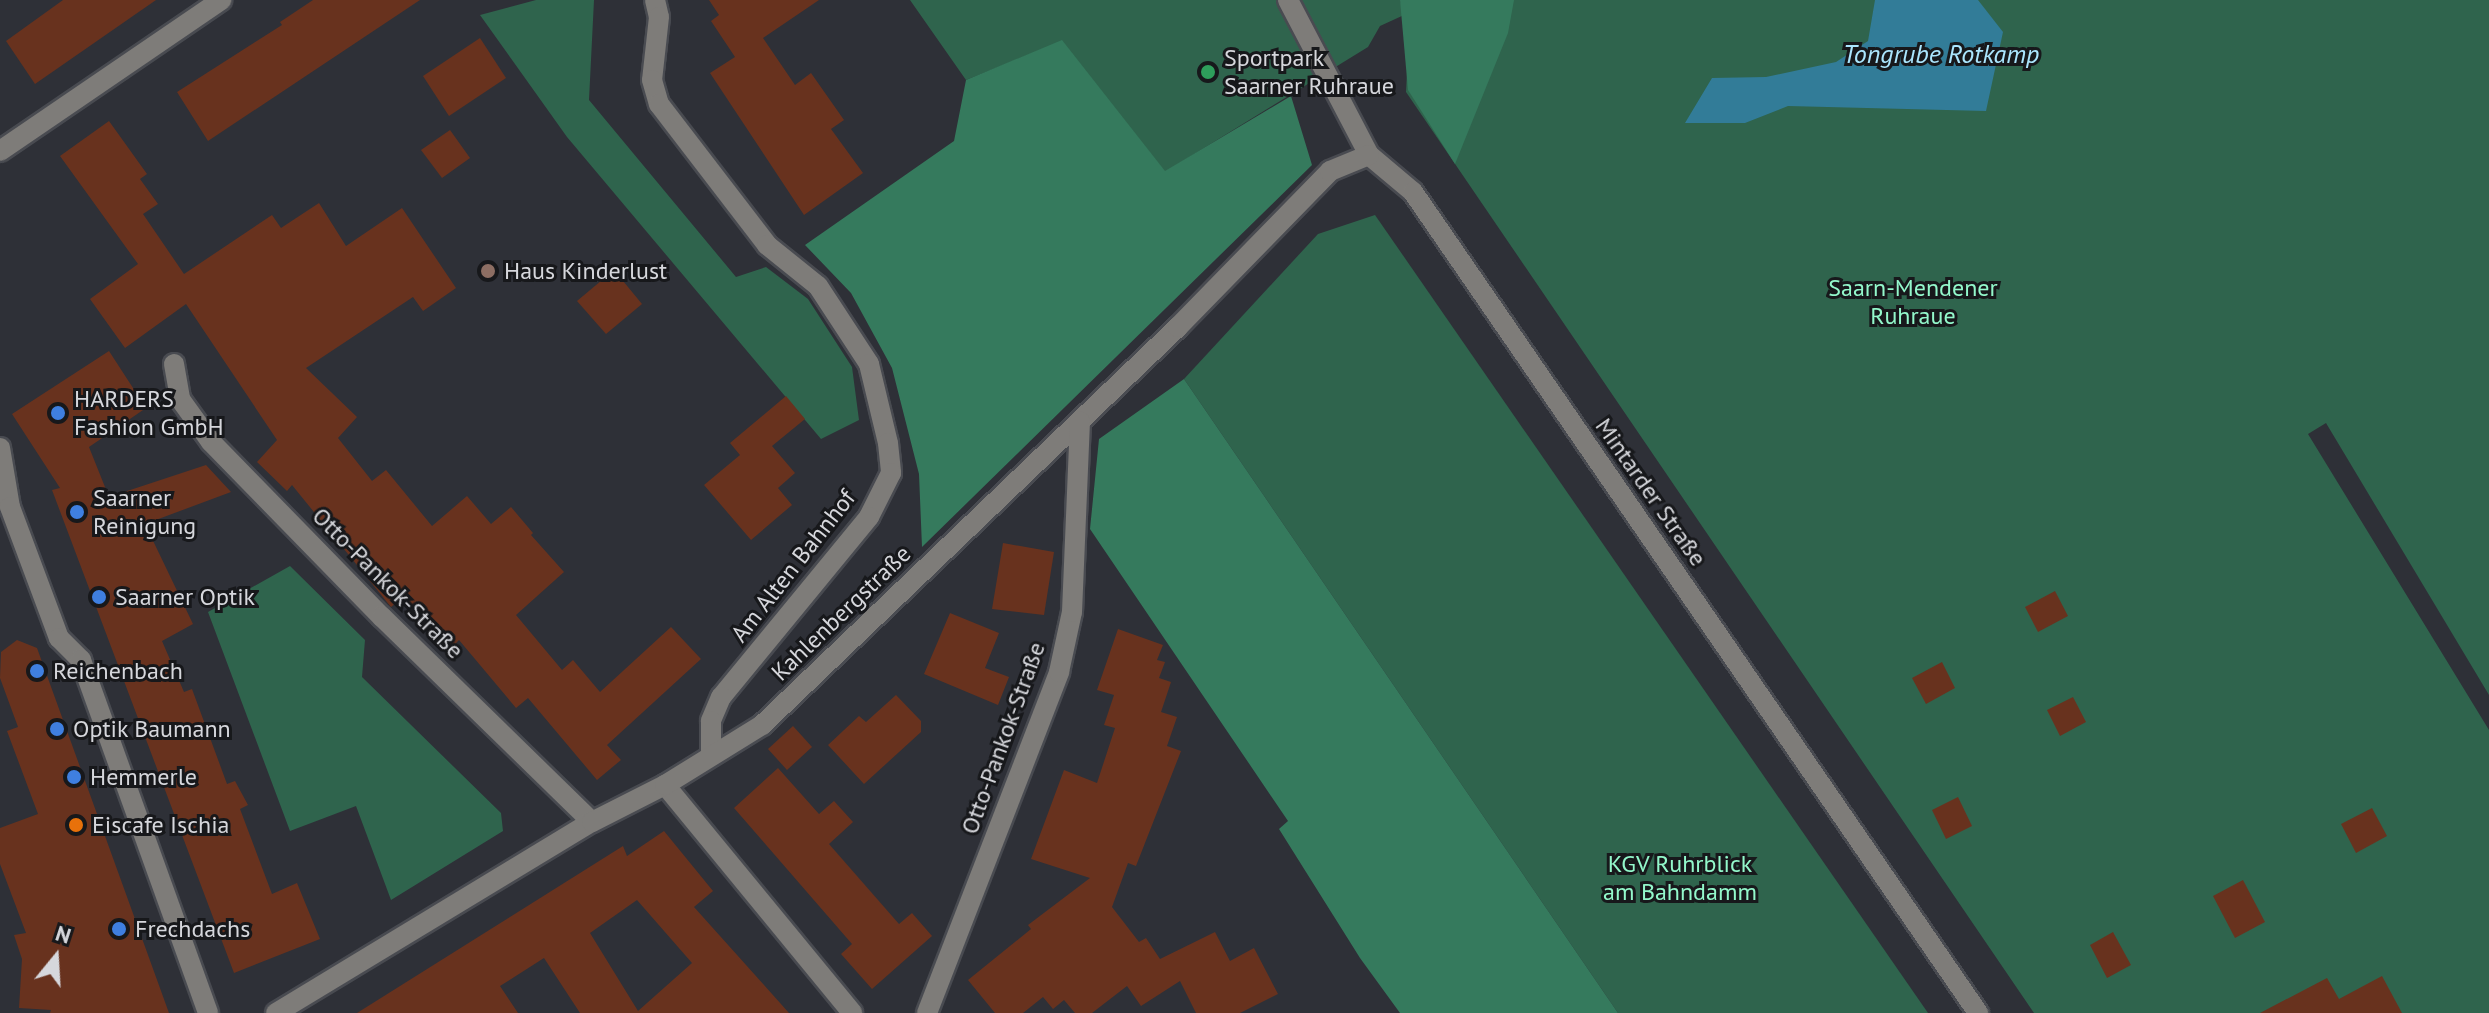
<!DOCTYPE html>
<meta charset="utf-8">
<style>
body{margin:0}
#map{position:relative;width:2489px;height:1013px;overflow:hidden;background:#2e3037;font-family:"PT Sans",sans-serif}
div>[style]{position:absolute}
.green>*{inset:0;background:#2f644d}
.forest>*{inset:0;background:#357a5d}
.water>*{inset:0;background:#327c98}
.building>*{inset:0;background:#68321e}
.roads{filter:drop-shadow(2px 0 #494b51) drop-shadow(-2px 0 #494b51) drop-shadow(0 2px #494b51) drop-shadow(0 -2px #494b51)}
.minor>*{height:20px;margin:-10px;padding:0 10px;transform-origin:10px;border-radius:10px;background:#7e7c79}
.dots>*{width:22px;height:22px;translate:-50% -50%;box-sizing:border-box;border:4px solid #17181b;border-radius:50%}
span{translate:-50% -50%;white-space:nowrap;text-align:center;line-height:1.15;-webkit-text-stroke:6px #17181b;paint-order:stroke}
.poi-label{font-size:24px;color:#d6d7dc}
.left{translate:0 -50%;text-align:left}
.park-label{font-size:24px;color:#93f8cb}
.street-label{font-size:24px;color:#d6d7dc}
.water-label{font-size:26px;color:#abe6fe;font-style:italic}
.north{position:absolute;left:16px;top:917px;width:80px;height:80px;-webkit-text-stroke:6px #17181b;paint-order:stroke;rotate:18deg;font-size:22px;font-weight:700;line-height:32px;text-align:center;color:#d6d7dc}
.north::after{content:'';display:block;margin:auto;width:28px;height:36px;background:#d6d7dc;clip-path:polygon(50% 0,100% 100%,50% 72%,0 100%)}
</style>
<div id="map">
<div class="green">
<i style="clip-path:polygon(536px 0,594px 0,589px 100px,736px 277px,766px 267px,808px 299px,852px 367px,859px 420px,821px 439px,567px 137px,480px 15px)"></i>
<i style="clip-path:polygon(910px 0,1400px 0,1404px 15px,1380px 26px,1368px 47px,1165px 172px,1062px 41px,966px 80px)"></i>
<i style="clip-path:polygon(1408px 0,2489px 0,2489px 695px,2326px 423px,2308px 434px,2489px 730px,2489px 1013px,2034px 1013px,1406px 92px,1410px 12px)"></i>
<i style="clip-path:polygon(1375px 215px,1928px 1013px,1618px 1013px,1184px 379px,1318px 234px)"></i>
<i style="clip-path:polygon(290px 566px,365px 640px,362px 677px,501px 813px,503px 831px,391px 900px,356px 806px,290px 831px,208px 612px)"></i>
</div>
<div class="forest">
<i style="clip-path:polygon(1400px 0,1514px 0,1508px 33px,1455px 164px,1408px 90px)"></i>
<i style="clip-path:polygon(1062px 40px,1165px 171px,1291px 96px,1312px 165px,922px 547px,919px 474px,892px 368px,851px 293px,805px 245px,954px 141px,966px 80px)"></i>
<i style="clip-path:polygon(1184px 379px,1618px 1013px,1400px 1013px,1360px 958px,1279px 829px,1288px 821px,1090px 529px,1099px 439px)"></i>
</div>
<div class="water">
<i style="clip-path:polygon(1875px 0,1978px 0,2003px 32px,1986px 111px,1788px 106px,1745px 123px,1685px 123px,1712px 78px,1766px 77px,1836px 62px,1868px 41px)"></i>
</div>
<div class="building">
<i style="clip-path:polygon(63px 0,156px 0,35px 84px,6px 41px)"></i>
<i style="clip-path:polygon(313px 0,420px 0,208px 141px,177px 92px,282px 25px,280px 22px)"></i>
<i style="clip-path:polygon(709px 0,819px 0,763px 38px,795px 85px,811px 73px,844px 120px,831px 129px,863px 173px,804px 215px,710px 73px,735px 57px,711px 21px,719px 15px)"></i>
<i style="clip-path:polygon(480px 38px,506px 78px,449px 116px,423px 76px)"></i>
<i style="clip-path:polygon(109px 121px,147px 174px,140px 179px,158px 204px,143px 214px,184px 274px,272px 215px,281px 228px,319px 203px,346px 246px,402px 208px,456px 288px,423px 311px,413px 297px,306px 368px,357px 417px,338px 438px,372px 481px,386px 470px,432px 526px,467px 496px,491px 524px,511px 507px,533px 533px,531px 535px,564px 572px,516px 615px,562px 670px,573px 660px,600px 692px,671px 627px,701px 659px,607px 745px,621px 760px,597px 780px,528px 698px,516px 708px,459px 640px,453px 646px,402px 598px,391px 607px,292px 485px,287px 491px,257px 462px,277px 440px,186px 304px,125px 348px,90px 299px,138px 264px,60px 156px)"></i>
<i style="clip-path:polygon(450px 130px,470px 158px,442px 178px,421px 150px)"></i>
<i style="clip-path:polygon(614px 270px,642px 304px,606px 334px,577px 301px)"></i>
<i style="clip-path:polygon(109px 351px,146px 408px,89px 447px,109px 497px,206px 465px,231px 492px,145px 524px,193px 624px,162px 641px,184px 692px,192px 689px,227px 784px,235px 781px,248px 805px,240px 809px,272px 894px,297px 883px,320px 939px,234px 973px,52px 490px,60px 488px,12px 414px)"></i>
<i style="clip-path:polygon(786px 396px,805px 419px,772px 446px,795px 473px,778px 488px,792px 505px,751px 540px,704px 485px,740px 455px,730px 443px)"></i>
<i style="clip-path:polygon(1003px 543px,1054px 552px,1044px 615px,992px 609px)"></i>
<i style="clip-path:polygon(2055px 591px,2068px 616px,2038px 632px,2025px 607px)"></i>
<i style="clip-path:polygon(950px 613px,999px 633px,985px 668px,1009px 677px,998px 705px,924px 674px)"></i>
<i style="clip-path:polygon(1118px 629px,1163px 645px,1157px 660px,1165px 662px,1159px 678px,1171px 682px,1161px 712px,1177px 717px,1167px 746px,1181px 751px,1136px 866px,1128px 863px,1112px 907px,1139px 942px,1146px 938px,1160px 959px,1215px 932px,1230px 961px,1254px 948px,1278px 994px,1240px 1013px,1196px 1013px,1180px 981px,1141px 1006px,1127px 986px,1092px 1013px,1075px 1013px,1064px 1000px,1053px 1009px,1043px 997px,1023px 1013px,995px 1013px,968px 980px,1031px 929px,1028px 925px,1090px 878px,1031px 859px,1064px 770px,1097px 783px,1115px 728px,1104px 725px,1114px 695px,1097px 690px)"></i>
<i style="clip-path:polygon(17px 640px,37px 648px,169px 1013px,50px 1013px,51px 1010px,19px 1008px,22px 959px,14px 935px,26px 933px,0 864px,0 828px,38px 814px,7px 731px,18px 727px,0 678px,1px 652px)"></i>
<i style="clip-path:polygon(1942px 662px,1955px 688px,1926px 704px,1912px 678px)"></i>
<i style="clip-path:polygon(896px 695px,921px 721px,921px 732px,864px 784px,828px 745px,859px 716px,866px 722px)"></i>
<i style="clip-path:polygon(2073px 697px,2086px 722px,2060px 736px,2047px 710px)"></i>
<i style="clip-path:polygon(793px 726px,812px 747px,787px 770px,768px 749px)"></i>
<i style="clip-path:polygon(778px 768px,819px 814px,834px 801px,853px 822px,829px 844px,899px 924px,912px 913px,932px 936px,872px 989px,841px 954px,852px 944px,734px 808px)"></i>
<i style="clip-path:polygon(1958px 797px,1972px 826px,1946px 839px,1932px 810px)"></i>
<i style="clip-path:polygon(2372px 808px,2387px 836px,2356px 853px,2341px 824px)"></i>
<i style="clip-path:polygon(evenodd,664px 831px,713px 891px,694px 907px,789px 1013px,580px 1013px,544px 958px,500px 986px,518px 1013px,357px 1013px,623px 846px,627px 856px,664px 831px,637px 900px,692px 963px,638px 1011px,590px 933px,637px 900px)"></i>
<i style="clip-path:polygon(2243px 880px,2265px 922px,2235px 938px,2213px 896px)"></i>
<i style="clip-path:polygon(2113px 932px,2131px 965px,2107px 978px,2090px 945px)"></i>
<i style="clip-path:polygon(2382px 976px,2402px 1013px,2260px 1013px,2327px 978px,2339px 999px)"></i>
</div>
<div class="roads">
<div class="minor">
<i style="left:655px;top:0;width:17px;rotate:77deg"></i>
<i style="left:659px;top:17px;width:63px;rotate:96.3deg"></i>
<i style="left:652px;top:80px;width:25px;rotate:74deg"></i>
<i style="left:659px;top:104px;width:178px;rotate:52.5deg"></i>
<i style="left:767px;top:245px;width:65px;rotate:38.8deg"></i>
<i style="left:818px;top:286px;width:93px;rotate:56.8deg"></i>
<i style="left:869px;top:364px;width:81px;rotate:76.5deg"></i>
<i style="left:888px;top:443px;width:30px;rotate:84deg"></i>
<i style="left:891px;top:473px;width:49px;rotate:116.6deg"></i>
<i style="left:869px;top:517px;width:233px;rotate:129.4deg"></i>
<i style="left:721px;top:697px;width:26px;rotate:113deg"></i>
<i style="left:711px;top:721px;width:34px;rotate:90deg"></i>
<i style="left:1288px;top:0;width:175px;rotate:62.4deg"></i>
<i style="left:1369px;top:155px;width:57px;rotate:40.1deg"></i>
<i style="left:1413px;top:192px;width:997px;rotate:55.46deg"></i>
<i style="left:0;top:151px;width:268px;rotate:-34.3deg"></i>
<i style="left:174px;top:364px;width:36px;rotate:80deg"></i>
<i style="left:180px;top:399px;width:53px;rotate:54.2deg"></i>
<i style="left:211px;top:442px;width:245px;rotate:45.7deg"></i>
<i style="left:382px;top:617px;width:293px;rotate:44.3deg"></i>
<i style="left:0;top:448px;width:60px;rotate:80.4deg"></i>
<i style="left:10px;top:507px;width:140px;rotate:69.5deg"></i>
<i style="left:59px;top:638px;width:31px;rotate:45deg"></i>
<i style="left:81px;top:660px;width:375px;rotate:70.2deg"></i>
<i style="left:665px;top:785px;width:295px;rotate:50.6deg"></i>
<i style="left:276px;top:1013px;width:369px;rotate:-31.2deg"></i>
<i style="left:592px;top:822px;width:82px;rotate:-26.9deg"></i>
<i style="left:665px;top:785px;width:114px;rotate:-31.7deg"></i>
<i style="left:762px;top:725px;width:576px;rotate:-43.73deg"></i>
<i style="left:1178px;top:327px;width:218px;rotate:-45.7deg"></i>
<i style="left:1330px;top:171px;width:42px;rotate:-22.3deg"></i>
<i style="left:927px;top:1013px;width:366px;rotate:-68.8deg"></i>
<i style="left:1059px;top:672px;width:61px;rotate:-77.8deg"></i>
<i style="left:1072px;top:612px;width:191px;rotate:-87.6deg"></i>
</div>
</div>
<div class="dots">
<i style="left:1208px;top:72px;background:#2e9e5b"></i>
<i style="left:488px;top:271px;background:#8d6e63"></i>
<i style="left:58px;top:413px;background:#3f7fe0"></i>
<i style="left:77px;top:512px;background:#3f7fe0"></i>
<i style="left:99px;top:597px;background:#3f7fe0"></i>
<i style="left:37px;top:671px;background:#3f7fe0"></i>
<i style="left:57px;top:729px;background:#3f7fe0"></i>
<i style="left:74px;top:777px;background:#3f7fe0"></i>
<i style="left:76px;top:825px;background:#e8710a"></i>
<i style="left:119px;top:929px;background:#3f7fe0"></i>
</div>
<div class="poi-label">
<span class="left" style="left:1224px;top:72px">Sportpark<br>Saarner Ruhraue</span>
<span class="left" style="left:504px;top:271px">Haus Kinderlust</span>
<span class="left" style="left:74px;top:413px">HARDERS<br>Fashion GmbH</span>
<span class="left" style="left:93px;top:512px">Saarner<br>Reinigung</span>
<span class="left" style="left:115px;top:597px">Saarner Optik</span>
<span class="left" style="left:53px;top:671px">Reichenbach</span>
<span class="left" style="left:73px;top:729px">Optik Baumann</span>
<span class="left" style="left:90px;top:777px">Hemmerle</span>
<span class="left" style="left:92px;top:825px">Eiscafe Ischia</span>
<span class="left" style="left:135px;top:929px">Frechdachs</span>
</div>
<div class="park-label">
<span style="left:1913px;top:302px">Saarn-Mendener<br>Ruhraue</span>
<span style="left:1680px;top:878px">KGV Ruhrblick<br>am Bahndamm</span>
</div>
<div class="street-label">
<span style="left:1651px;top:492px;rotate:55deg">Mintarder Straße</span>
<span style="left:793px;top:566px;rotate:-52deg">Am Alten Bahnhof</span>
<span style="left:388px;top:583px;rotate:45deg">Otto-Pankok-Straße</span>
<span style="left:841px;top:613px;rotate:-44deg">Kahlenbergstraße</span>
<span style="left:1003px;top:738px;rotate:-70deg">Otto-Pankok-Straße</span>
</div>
<div class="water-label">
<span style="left:1941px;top:54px">Tongrube Rotkamp</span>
</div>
<div class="north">N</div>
</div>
